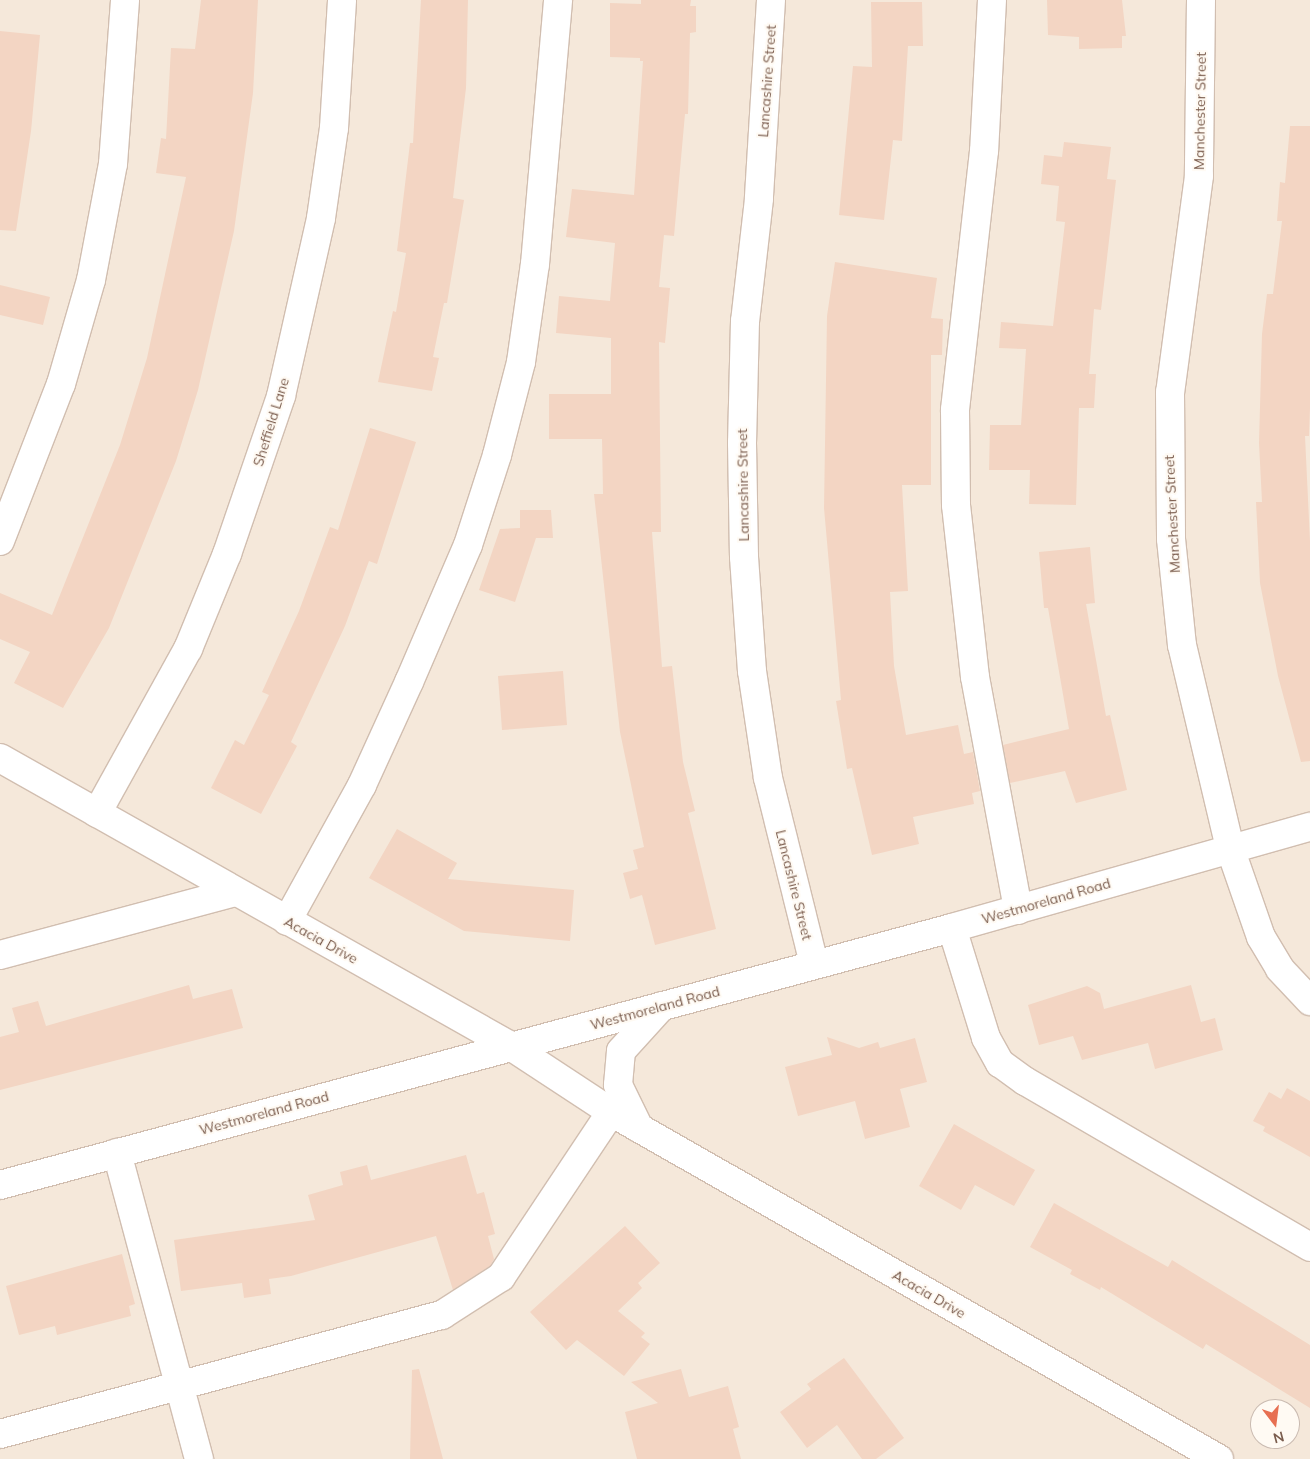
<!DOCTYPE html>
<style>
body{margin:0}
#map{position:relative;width:1310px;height:1459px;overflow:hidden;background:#fdf6ec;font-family:Mulish,sans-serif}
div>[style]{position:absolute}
.residential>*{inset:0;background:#f5e8da}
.building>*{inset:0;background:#f3d5c3}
.roads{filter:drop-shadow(1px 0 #d1beb0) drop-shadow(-1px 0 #d1beb0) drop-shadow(0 1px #d1beb0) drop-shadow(0 -1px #d1beb0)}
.minor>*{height:28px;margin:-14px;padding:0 14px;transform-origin:14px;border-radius:14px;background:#fff}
span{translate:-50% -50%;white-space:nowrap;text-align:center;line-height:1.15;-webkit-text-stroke:4px #fffaf3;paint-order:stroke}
.street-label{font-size:14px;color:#7a5c4d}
.north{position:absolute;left:1250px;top:1399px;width:50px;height:50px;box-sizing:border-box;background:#fffaf3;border:1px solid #cabbb1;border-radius:50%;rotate:165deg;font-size:14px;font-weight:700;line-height:20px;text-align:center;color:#7a5c4d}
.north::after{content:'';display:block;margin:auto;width:18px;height:22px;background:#e76f51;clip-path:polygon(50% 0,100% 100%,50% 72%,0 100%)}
</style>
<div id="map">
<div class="residential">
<i style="clip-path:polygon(evenodd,0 0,1310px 0,1310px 1459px,0 1459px,0 0,1260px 1409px,1290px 1409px,1290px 1439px,1260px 1439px,1260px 1409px)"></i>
</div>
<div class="building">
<i style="clip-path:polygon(201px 0,258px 0,253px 93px,234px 231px,198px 390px,176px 461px,109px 628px,63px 708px,14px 683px,30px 652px,0 639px,0 593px,52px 615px,120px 445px,147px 358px,186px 177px,156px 173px,161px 138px,166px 139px,171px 48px,195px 49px)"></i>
<i style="clip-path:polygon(421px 0,468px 0,466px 88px,453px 198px,464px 200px,447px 303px,444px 303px,433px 357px,439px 358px,432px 391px,378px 382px,393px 311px,396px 312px,406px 253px,397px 251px,410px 143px,413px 143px)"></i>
<i style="clip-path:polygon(641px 0,691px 0,690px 6px,696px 6px,696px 32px,690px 33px,688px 114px,685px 114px,674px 236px,664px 235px,659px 287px,670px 288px,665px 343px,659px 342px,661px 532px,652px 532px,662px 667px,672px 666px,683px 762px,695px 811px,688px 813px,716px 929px,655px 945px,642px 895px,630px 899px,623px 873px,638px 869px,633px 850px,644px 847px,620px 732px,594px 494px,603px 494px,602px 439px,549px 439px,549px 394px,611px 394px,611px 338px,556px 333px,559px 296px,610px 301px,615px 243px,566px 237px,572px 189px,634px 195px,643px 61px,640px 61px,640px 58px,610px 57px,610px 3px,641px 4px)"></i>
<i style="clip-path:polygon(1047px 0,1122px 0,1126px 36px,1122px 36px,1122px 48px,1079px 49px,1079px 37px,1048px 35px)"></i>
<i style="clip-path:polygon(871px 2px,922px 2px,923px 46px,908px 46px,902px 141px,893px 140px,884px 220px,839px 215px,853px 66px,872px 67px)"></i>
<i style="clip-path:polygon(0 31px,40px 35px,31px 131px,16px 231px,0 230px)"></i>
<i style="clip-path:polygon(1290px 126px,1310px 126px,1310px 408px,1309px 436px,1305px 436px,1310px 541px,1310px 761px,1301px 762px,1278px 676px,1260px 583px,1256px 502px,1262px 502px,1259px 443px,1262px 334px,1267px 294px,1273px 294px,1282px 221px,1277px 221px,1280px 182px,1285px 183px)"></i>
<i style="clip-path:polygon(1064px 142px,1111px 147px,1107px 179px,1116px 180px,1101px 310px,1094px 309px,1089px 374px,1096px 374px,1094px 408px,1079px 408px,1076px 505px,1029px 504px,1030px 470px,989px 470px,990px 425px,1021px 425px,1026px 349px,999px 348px,1001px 322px,1053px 326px,1065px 222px,1056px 221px,1059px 186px,1041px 184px,1044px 155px,1062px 157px)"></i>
<i style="clip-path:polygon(835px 262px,937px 278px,931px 318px,943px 319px,942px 355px,931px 355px,931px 485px,902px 485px,908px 591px,890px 592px,894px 666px,906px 735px,958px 725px,964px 754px,973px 752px,980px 791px,972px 793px,974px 804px,913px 817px,919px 844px,872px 855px,852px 768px,847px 769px,836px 701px,841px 700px,824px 508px,827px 316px)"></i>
<i style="clip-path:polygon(0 285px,50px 297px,43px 325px,0 315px)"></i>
<i style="clip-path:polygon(370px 428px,416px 442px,377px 564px,369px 561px,345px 626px,291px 742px,297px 746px,261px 814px,211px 788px,235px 740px,244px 745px,269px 695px,262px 692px,299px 611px,330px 527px,338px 530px)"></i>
<i style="clip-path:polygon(520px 510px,551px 510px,553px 538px,536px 538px,515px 602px,479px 590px,500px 529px,520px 528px)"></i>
<i style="clip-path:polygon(1090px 547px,1095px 603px,1086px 604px,1106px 716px,1110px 715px,1127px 790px,1076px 803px,1065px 771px,1010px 783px,1003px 745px,1069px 729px,1048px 608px,1044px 608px,1039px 552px)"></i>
<i style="clip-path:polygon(563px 671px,567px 725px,502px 730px,498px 676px)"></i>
<i style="clip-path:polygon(397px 829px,457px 863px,448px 879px,574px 890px,570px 941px,464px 931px,369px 878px)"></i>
<i style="clip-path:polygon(189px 985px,193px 999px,232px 989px,243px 1028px,0 1090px,0 1037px,19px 1032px,12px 1008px,38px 1001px,46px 1026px)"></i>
<i style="clip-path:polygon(1191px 985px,1201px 1022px,1215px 1018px,1223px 1050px,1155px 1069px,1148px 1043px,1082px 1060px,1073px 1036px,1039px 1045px,1028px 1005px,1087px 986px,1100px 993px,1104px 1009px)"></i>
<i style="clip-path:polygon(827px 1037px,859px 1048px,878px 1042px,880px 1048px,915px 1038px,927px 1082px,900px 1089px,910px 1127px,865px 1139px,855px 1101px,798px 1116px,785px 1067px,832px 1055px)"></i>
<i style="clip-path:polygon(1287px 1088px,1310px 1101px,1310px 1157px,1263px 1131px,1265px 1127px,1253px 1121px,1269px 1092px,1281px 1099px)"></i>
<i style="clip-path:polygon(954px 1124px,1035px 1170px,1014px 1206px,975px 1185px,961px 1210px,919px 1186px)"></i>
<i style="clip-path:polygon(466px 1155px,477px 1194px,484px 1192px,495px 1234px,488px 1236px,494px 1259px,490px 1266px,453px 1290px,436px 1236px,291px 1276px,269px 1279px,271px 1294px,244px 1298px,242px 1283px,181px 1291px,174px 1240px,315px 1220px,308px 1195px,343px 1185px,340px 1172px,367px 1165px,371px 1180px)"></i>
<i style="clip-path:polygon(1054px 1203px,1168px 1267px,1172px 1260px,1310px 1345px,1310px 1408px,1206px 1344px,1203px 1349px,1101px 1287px,1100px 1290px,1070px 1274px,1072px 1270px,1030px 1247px)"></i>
<i style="clip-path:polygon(625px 1226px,660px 1263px,638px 1283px,642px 1288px,618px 1311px,645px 1333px,641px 1337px,650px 1344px,624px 1376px,577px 1340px,566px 1350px,530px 1312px)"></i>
<i style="clip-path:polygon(122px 1254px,135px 1304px,129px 1306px,131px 1316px,57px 1335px,55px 1326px,19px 1335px,6px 1286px)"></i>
<i style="clip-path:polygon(844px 1358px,904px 1438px,876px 1459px,862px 1459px,837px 1425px,807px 1448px,780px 1412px,811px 1389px,807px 1384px)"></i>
<i style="clip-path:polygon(419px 1369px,443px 1459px,410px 1459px,412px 1370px)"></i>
<i style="clip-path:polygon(681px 1369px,689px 1397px,728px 1386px,739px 1427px,733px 1429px,741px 1459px,637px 1459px,625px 1412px,658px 1403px,631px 1382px)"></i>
</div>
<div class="roads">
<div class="minor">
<i style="left:771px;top:0;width:199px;rotate:93.5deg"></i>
<i style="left:759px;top:199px;width:123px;rotate:96.5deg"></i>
<i style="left:745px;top:321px;width:122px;rotate:91.4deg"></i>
<i style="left:742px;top:443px;width:114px;rotate:89deg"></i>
<i style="left:744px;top:557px;width:114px;rotate:86deg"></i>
<i style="left:752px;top:671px;width:108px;rotate:81.5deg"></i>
<i style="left:768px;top:778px;width:192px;rotate:76.1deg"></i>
<i style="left:992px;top:0;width:151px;rotate:93deg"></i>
<i style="left:984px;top:151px;width:261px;rotate:96.4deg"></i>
<i style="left:955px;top:410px;width:95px;rotate:89.4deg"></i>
<i style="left:956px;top:505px;width:173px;rotate:83.7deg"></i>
<i style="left:975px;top:677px;width:237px;rotate:79.5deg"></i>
<i style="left:1201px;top:0;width:176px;rotate:90.7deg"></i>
<i style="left:1199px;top:176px;width:218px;rotate:97.6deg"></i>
<i style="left:1170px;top:392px;width:147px;rotate:89.6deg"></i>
<i style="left:1171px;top:539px;width:107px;rotate:84.1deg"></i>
<i style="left:1182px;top:645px;width:209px;rotate:76.7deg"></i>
<i style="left:1230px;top:848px;width:94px;rotate:70.8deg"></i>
<i style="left:1261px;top:937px;width:37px;rotate:59deg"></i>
<i style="left:1280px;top:969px;width:44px;rotate:46.8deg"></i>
<i style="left:0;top:541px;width:168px;rotate:-68.8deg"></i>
<i style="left:61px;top:384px;width:108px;rotate:-73.9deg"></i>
<i style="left:91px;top:280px;width:118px;rotate:-79.3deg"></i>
<i style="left:113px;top:164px;width:164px;rotate:-85.8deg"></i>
<i style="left:0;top:758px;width:584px;rotate:29.42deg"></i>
<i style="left:509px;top:1045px;width:122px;rotate:33.3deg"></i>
<i style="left:611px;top:1112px;width:700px;rotate:29.71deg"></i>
<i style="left:97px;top:813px;width:188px;rotate:-61deg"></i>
<i style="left:188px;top:649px;width:103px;rotate:-67.7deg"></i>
<i style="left:227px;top:554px;width:167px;rotate:-71.1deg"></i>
<i style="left:281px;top:396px;width:182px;rotate:-77.3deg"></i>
<i style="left:321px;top:218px;width:91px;rotate:-81.8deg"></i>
<i style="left:334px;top:128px;width:128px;rotate:-86.4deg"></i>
<i style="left:287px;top:921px;width:155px;rotate:-61.1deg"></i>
<i style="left:362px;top:785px;width:113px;rotate:-65.5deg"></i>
<i style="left:409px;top:682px;width:149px;rotate:-66.7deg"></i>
<i style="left:468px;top:545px;width:95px;rotate:-72.1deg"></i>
<i style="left:497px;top:455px;width:96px;rotate:-75.5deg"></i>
<i style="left:521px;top:362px;width:99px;rotate:-81.9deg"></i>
<i style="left:535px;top:264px;width:265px;rotate:-85deg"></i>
<i style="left:952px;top:928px;width:115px;rotate:72.8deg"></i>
<i style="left:986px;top:1038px;width:29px;rotate:61deg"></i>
<i style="left:1000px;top:1063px;width:31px;rotate:36deg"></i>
<i style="left:1025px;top:1081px;width:330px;rotate:30.2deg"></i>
<i style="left:0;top:955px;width:243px;rotate:-15deg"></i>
<i style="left:639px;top:1128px;width:48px;rotate:-116deg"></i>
<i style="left:618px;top:1085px;width:34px;rotate:-85deg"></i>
<i style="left:621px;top:1051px;width:61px;rotate:-47.7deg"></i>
<i style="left:117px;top:1153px;width:317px;rotate:75deg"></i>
<i style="left:0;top:1185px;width:986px;rotate:-15.11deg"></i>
<i style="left:952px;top:928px;width:372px;rotate:-15.8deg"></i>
<i style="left:0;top:1434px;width:458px;rotate:-15.1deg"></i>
<i style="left:442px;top:1315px;width:70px;rotate:-32.8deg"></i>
<i style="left:501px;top:1277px;width:198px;rotate:-56.3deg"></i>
</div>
</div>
<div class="street-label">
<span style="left:767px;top:81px;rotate:-86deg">Lancashire Street</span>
<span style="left:1200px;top:111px;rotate:-89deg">Manchester Street</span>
<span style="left:271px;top:422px;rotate:-73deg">Sheffield Lane</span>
<span style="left:743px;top:485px;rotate:-91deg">Lancashire Street</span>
<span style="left:1172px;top:514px;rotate:-93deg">Manchester Street</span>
<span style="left:794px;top:885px;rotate:76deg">Lancashire Street</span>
<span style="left:1046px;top:901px;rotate:-16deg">Westmoreland Road</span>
<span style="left:321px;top:940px;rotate:29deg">Acacia Drive</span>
<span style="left:655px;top:1008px;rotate:-15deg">Westmoreland Road</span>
<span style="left:264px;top:1113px;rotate:-15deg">Westmoreland Road</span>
<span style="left:929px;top:1294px;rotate:30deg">Acacia Drive</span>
</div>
<div class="north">N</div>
</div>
